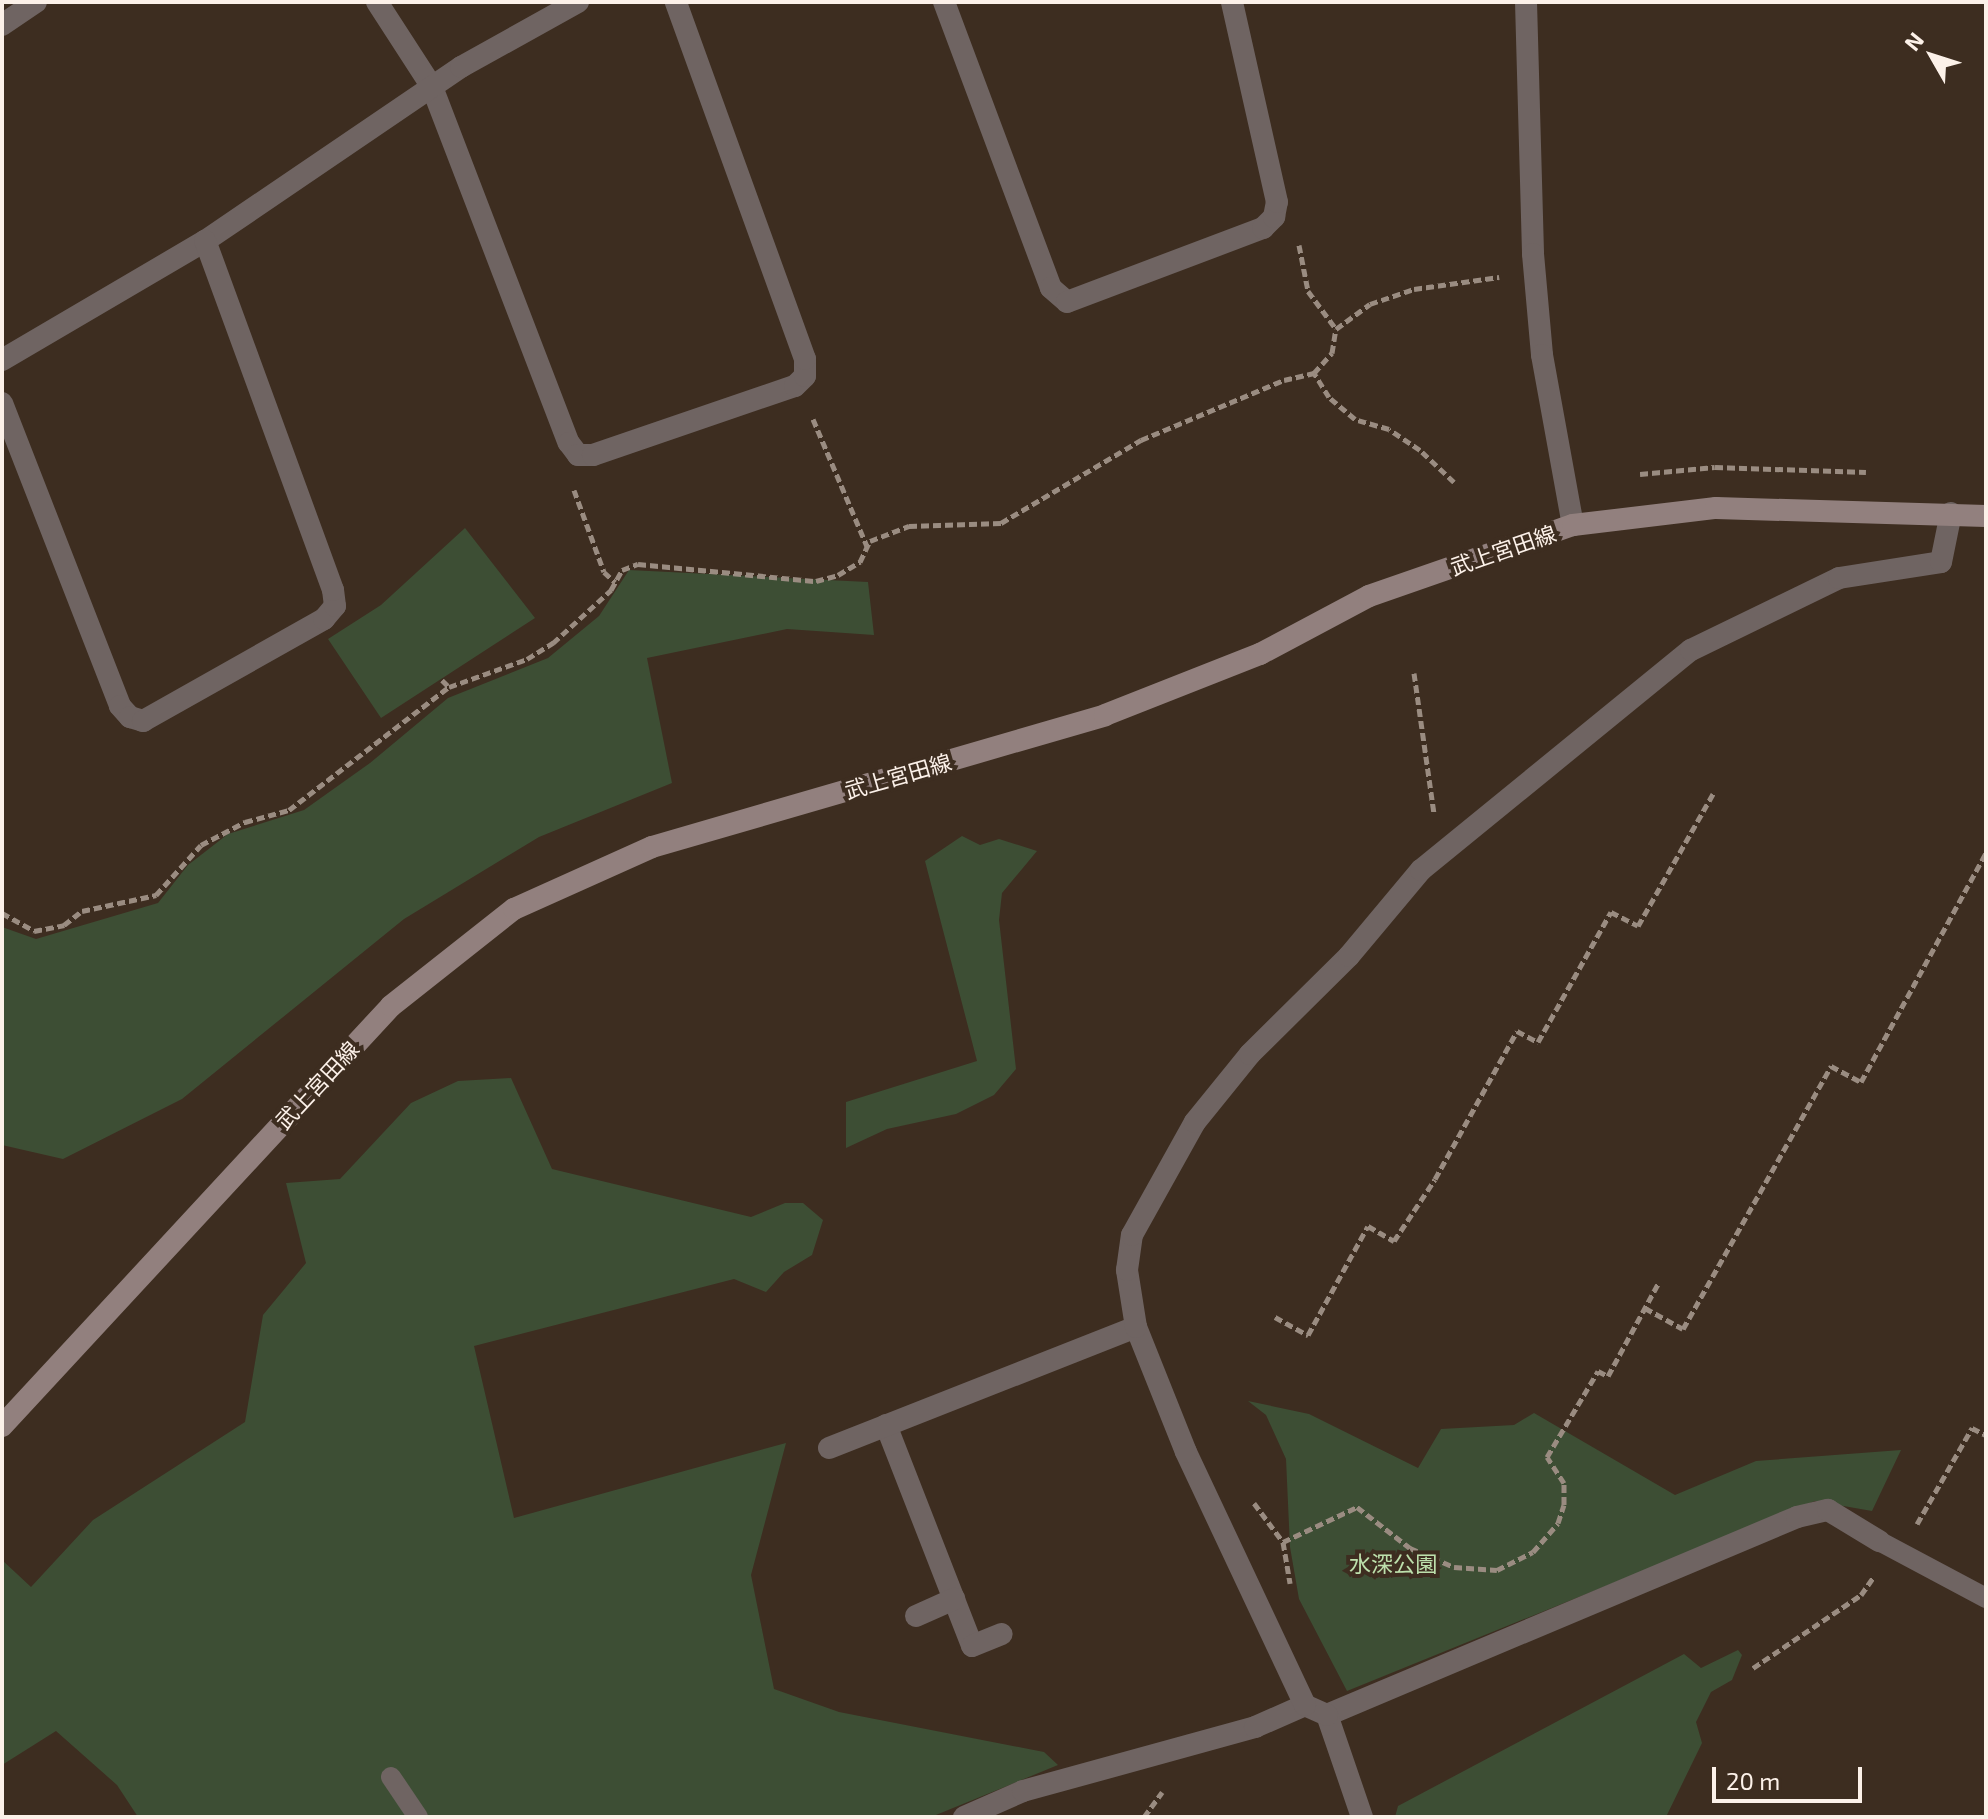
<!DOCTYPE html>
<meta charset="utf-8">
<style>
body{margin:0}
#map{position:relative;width:1988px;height:1819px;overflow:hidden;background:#3d2d20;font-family:"Exo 2","Noto Sans JP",sans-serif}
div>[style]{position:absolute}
.green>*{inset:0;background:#3d4e34}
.path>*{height:5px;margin-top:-2.5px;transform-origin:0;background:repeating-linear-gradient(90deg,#9a8c81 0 8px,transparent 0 12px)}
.service>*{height:20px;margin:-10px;padding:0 10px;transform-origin:10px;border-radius:10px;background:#6f6462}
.minor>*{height:22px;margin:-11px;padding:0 11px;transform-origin:11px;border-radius:11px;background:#6f6462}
.tertiary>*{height:22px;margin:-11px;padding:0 11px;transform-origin:11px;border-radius:11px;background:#6f6462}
.secondary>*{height:22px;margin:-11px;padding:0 11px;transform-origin:11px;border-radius:11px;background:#92807e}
span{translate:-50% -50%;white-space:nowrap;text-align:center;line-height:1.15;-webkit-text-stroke:8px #3d2d20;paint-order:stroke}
.street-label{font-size:22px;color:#fcf1e9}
.park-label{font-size:22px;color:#bde0ac}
.frame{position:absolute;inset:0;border:4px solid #fcf1e9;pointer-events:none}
.north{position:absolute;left:1892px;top:16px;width:80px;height:80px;-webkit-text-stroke:6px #3d2d20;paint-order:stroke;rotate:309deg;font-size:22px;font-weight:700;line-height:32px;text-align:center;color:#fcf1e9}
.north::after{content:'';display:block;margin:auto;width:28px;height:36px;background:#fcf1e9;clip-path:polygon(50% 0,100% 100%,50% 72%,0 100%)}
.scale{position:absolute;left:1712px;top:1767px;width:150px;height:36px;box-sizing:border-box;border:4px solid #fcf1e9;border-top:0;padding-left:10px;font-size:24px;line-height:28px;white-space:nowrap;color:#fcf1e9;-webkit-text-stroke:6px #3d2d20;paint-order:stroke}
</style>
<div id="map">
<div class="green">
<i style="clip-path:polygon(465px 528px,535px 618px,381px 718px,328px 639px,381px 605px)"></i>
<i style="clip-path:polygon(629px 570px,868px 582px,874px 635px,787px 629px,647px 658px,672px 783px,539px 837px,404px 919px,182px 1099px,63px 1159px,2px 1145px,2px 927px,36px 939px,158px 903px,188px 865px,228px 834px,304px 810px,370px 763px,448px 698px,548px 658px,599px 616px)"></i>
<i style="clip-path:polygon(962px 836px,980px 845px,999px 839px,1037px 851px,1002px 893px,999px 920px,1016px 1069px,994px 1095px,956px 1114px,887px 1129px,846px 1148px,846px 1102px,977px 1061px,925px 861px)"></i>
<i style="clip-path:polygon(511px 1078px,552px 1169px,751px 1217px,785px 1203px,803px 1203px,823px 1220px,812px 1255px,784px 1272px,766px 1292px,734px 1279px,474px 1346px,514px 1518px,786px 1443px,751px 1575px,774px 1689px,839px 1712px,1044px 1752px,1058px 1765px,931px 1817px,138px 1817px,117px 1785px,56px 1731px,2px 1765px,2px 1560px,31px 1587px,93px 1520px,245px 1422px,263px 1315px,306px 1263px,286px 1183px,340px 1179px,411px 1103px,458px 1081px)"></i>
<i style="clip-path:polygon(1248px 1401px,1309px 1414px,1418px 1468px,1441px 1429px,1514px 1425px,1534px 1413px,1675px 1495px,1756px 1461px,1901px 1450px,1872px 1511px,1815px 1501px,1347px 1691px,1299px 1599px,1290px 1547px,1286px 1459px,1266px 1415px)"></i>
<i style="clip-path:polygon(1738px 1650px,1742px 1655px,1732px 1680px,1711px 1692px,1696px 1722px,1702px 1743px,1666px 1817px,1395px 1817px,1398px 1806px,1684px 1654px,1701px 1668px)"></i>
</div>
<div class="path">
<i style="left:1299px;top:245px;width:47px;rotate:78.9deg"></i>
<i style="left:1308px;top:291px;width:47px;rotate:53.6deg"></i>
<i style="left:813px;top:419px;width:138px;rotate:67deg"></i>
<i style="left:1640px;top:474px;width:75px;rotate:-5.3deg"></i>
<i style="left:1715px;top:467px;width:151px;rotate:1.9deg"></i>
<i style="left:1454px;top:482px;width:47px;rotate:-136.7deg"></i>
<i style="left:1420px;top:450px;width:37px;rotate:-146deg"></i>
<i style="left:1389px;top:429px;width:35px;rotate:-164deg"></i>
<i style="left:1355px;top:419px;width:34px;rotate:-140deg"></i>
<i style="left:1329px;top:397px;width:28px;rotate:-122deg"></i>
<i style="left:1314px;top:373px;width:27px;rotate:-48deg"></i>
<i style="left:1332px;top:353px;width:24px;rotate:-81deg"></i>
<i style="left:1336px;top:329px;width:42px;rotate:-36.3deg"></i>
<i style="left:1370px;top:304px;width:46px;rotate:-18.8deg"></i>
<i style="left:1414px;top:289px;width:86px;rotate:-8deg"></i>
<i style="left:574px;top:490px;width:87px;rotate:69.9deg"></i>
<i style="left:604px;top:572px;width:15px;rotate:42deg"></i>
<i style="left:1414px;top:673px;width:142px;rotate:81.9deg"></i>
<i style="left:442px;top:680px;width:10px;rotate:45deg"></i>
<i style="left:2px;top:913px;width:37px;rotate:29deg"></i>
<i style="left:34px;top:931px;width:31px;rotate:-11deg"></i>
<i style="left:64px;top:925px;width:23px;rotate:-38deg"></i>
<i style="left:82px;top:911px;width:76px;rotate:-12.2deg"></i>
<i style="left:156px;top:895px;width:67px;rotate:-48deg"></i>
<i style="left:201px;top:845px;width:50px;rotate:-27.6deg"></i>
<i style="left:245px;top:822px;width:46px;rotate:-15.3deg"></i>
<i style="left:289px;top:810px;width:202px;rotate:-37.6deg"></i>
<i style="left:449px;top:687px;width:83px;rotate:-19.7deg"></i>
<i style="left:527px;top:659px;width:31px;rotate:-32deg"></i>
<i style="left:553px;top:643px;width:79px;rotate:-42.4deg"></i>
<i style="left:611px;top:590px;width:23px;rotate:-61deg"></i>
<i style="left:622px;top:570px;width:17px;rotate:-21deg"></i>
<i style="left:638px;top:564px;width:179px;rotate:5.5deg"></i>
<i style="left:816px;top:581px;width:23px;rotate:-15deg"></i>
<i style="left:838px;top:575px;width:26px;rotate:-31deg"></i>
<i style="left:860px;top:562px;width:23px;rotate:-65deg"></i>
<i style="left:870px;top:541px;width:42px;rotate:-21deg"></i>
<i style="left:909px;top:526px;width:92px;rotate:-1.9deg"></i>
<i style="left:1001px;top:523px;width:163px;rotate:-30.7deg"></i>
<i style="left:1141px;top:440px;width:155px;rotate:-22.8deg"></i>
<i style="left:1284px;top:380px;width:31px;rotate:-13deg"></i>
<i style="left:1645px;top:1308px;width:43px;rotate:28.9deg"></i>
<i style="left:1683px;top:1329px;width:302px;rotate:-60.6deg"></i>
<i style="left:1831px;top:1066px;width:34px;rotate:28deg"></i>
<i style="left:1861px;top:1082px;width:261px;rotate:-61.4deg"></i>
<i style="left:1275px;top:1317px;width:38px;rotate:29deg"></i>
<i style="left:1308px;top:1335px;width:124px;rotate:-61.2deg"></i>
<i style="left:1368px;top:1226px;width:30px;rotate:30deg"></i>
<i style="left:1394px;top:1241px;width:74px;rotate:-56.5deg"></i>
<i style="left:1435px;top:1179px;width:169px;rotate:-61deg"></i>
<i style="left:1517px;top:1031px;width:24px;rotate:28deg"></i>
<i style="left:1538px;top:1042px;width:149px;rotate:-60.7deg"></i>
<i style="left:1611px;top:912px;width:30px;rotate:27deg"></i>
<i style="left:1638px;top:926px;width:152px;rotate:-60.4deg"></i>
<i style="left:1254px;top:1503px;width:49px;rotate:53.4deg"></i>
<i style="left:1283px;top:1542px;width:42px;rotate:80.3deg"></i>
<i style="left:1917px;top:1524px;width:111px;rotate:-60.2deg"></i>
<i style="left:1972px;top:1428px;width:16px;rotate:27deg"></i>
<i style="left:1283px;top:1542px;width:82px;rotate:-25.3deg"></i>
<i style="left:1357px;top:1507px;width:67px;rotate:37.7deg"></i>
<i style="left:1410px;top:1548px;width:48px;rotate:23.4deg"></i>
<i style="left:1454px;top:1567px;width:43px;rotate:4deg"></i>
<i style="left:1497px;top:1570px;width:40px;rotate:-26.6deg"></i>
<i style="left:1533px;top:1552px;width:38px;rotate:-49deg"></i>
<i style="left:1558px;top:1523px;width:19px;rotate:-72deg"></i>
<i style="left:1564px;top:1505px;width:22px;rotate:-90deg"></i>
<i style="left:1564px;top:1483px;width:31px;rotate:-123deg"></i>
<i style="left:1547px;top:1457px;width:100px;rotate:-59.3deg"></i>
<i style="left:1598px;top:1371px;width:11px;rotate:27deg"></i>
<i style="left:1608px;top:1376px;width:107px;rotate:-61.5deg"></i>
<i style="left:1753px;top:1668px;width:130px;rotate:-34.1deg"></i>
<i style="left:1861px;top:1595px;width:21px;rotate:-55deg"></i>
<i style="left:1144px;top:1817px;width:31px;rotate:-54deg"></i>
</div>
<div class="service">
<i style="left:1879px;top:1541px;width:121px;rotate:28deg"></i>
<i style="left:391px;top:1777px;width:48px;rotate:56deg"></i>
</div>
<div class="minor">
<i style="left:377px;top:2px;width:101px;rotate:57.1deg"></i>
<i style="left:432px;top:87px;width:381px;rotate:69deg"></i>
<i style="left:569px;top:443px;width:15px;rotate:53deg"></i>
<i style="left:578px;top:455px;width:15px"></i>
<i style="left:593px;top:455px;width:213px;rotate:-18.9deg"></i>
<i style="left:795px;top:386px;width:14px;rotate:-45deg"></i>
<i style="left:805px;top:376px;width:17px;rotate:-90deg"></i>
<i style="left:805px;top:359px;width:380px;rotate:-109.9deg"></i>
<i style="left:944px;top:2px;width:305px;rotate:69.5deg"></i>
<i style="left:1051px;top:288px;width:21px;rotate:41deg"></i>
<i style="left:1067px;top:302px;width:210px;rotate:-20.7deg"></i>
<i style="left:1263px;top:228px;width:16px;rotate:-45deg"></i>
<i style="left:1274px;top:217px;width:15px;rotate:-79deg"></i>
<i style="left:1277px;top:202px;width:205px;rotate:-102.7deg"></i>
<i style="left:2px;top:25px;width:41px;rotate:-34.1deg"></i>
<i style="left:2px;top:360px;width:235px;rotate:-30.4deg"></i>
<i style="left:205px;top:241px;width:310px;rotate:-34.2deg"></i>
<i style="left:461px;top:67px;width:134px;rotate:-29.1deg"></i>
<i style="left:2px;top:403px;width:325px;rotate:68.7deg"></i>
<i style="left:120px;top:706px;width:15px;rotate:48deg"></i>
<i style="left:130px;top:717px;width:14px;rotate:17deg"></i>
<i style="left:143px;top:721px;width:208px;rotate:-29.4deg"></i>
<i style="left:324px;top:619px;width:17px;rotate:-50deg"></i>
<i style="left:335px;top:606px;width:16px;rotate:-97deg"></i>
<i style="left:333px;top:590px;width:372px;rotate:-110.1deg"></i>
<i style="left:886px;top:1425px;width:237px;rotate:68.7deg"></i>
<i style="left:972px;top:1646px;width:32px;rotate:-22deg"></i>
<i style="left:829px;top:1448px;width:330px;rotate:-21.5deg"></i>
<i style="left:916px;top:1616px;width:42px;rotate:-24.1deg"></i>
<i style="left:1327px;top:1715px;width:510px;rotate:-22.84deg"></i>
<i style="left:1797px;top:1517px;width:32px;rotate:-13deg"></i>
<i style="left:1828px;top:1510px;width:60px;rotate:31.3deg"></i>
<i style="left:964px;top:1817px;width:64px;rotate:-23.8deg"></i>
<i style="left:1023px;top:1791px;width:241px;rotate:-15.4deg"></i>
<i style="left:1255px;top:1727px;width:55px;rotate:-23.7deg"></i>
<i style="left:1362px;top:1817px;width:108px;rotate:-108.9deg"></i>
<i style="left:1327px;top:1715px;width:24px;rotate:-156deg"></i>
<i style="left:1305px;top:1705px;width:280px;rotate:-115.2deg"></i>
<i style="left:1186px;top:1452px;width:135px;rotate:-111.8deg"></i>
<i style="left:1136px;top:1327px;width:58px;rotate:-99deg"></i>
<i style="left:1127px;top:1270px;width:35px;rotate:-82deg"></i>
<i style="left:1132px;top:1235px;width:129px;rotate:-60.9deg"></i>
<i style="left:1195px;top:1122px;width:87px;rotate:-51deg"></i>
<i style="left:1250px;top:1054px;width:139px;rotate:-44.7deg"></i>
<i style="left:1349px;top:956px;width:112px;rotate:-50.1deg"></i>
<i style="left:1421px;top:870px;width:348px;rotate:-39.2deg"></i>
<i style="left:1691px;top:650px;width:165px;rotate:-25.9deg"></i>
<i style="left:1839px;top:578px;width:103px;rotate:-8.9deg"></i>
<i style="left:1941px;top:562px;width:50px;rotate:-78.5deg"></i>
</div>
<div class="tertiary">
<i style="left:1526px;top:2px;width:252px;rotate:88.4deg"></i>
<i style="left:1533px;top:254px;width:101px;rotate:84.9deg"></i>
<i style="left:1542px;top:355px;width:173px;rotate:79.7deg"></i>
</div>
<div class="secondary">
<i style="left:2px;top:1426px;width:572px;rotate:-47.19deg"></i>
<i style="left:391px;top:1006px;width:157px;rotate:-38.3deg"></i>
<i style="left:514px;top:909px;width:151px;rotate:-24.2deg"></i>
<i style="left:652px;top:847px;width:472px;rotate:-16.2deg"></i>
<i style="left:1105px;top:715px;width:167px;rotate:-21.5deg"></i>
<i style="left:1260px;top:654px;width:123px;rotate:-28deg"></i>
<i style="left:1369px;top:596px;width:216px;rotate:-19.2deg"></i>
<i style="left:1573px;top:525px;width:144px;rotate:-6.8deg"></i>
<i style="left:1716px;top:508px;width:270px;rotate:1.7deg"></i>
</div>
<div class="street-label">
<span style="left:1503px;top:550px;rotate:-19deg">武上宮田線</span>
<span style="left:898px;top:776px;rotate:-16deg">武上宮田線</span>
<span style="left:317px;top:1085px;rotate:-47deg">武上宮田線</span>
</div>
<div class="park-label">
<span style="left:1393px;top:1564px">水深公園</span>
</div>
<div class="frame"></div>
<div class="north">N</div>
<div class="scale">20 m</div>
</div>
